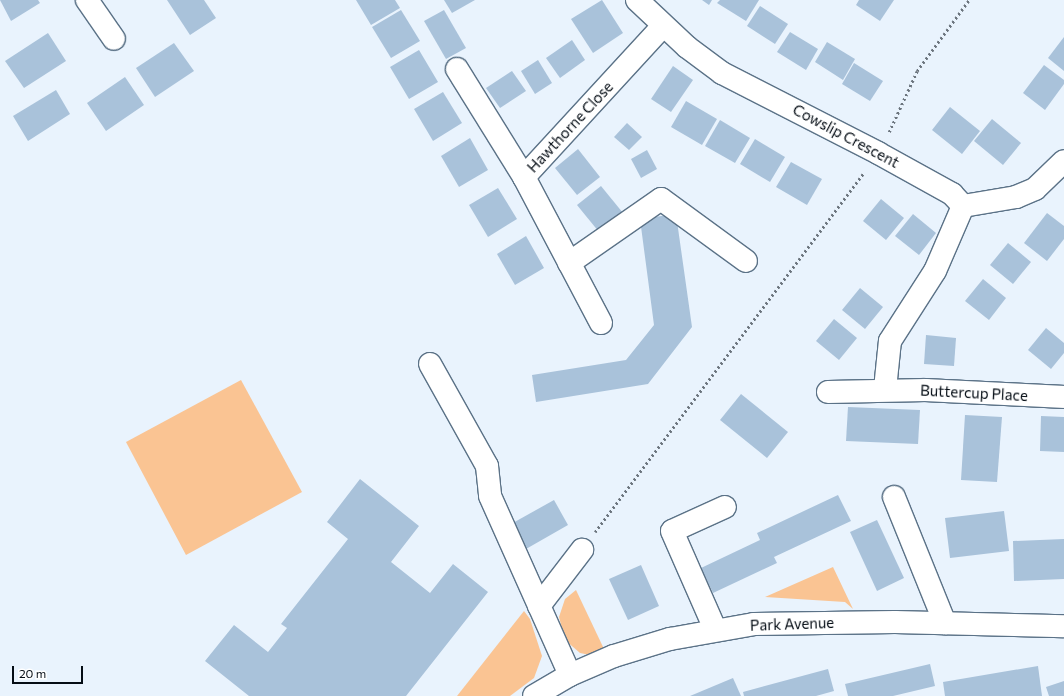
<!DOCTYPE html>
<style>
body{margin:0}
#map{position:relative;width:1064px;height:696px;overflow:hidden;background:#e9f3fd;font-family:Commissioner,sans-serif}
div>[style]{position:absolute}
.green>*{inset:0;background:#fac493}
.building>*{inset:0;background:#a9c2da}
.path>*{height:2.5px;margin-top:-1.25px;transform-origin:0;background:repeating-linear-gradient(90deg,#6c757e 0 2px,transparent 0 5px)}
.roads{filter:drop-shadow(1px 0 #5b7287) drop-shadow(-1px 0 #5b7287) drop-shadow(0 1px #5b7287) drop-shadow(0 -1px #5b7287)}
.minor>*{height:22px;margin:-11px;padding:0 11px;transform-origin:11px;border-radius:11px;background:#fff}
span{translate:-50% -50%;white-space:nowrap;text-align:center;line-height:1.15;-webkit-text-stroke:3px #fff;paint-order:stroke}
.street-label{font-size:15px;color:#050d15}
.scale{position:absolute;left:12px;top:666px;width:71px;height:18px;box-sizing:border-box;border:2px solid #050d15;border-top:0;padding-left:5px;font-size:12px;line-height:14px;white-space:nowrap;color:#050d15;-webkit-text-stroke:3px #fff;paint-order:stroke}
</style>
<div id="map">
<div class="green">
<i style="clip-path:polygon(241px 380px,302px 492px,186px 555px,126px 442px)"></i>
<i style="clip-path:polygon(833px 567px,853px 609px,845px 602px,765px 597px)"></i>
<i style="clip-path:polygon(576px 590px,604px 649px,590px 655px,580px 653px,565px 640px,559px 617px,565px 599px)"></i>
<i style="clip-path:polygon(524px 611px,530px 619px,542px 656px,534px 678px,510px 696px,457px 696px)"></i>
</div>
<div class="building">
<i style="clip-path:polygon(0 0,38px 0,40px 3px,11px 21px)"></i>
<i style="clip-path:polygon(167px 0,204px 0,216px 18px,190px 35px)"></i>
<i style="clip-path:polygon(356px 0,395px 0,400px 8px,371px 25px)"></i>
<i style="clip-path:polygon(444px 0,475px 0,452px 13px)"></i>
<i style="clip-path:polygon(602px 0,623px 33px,593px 53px,571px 19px)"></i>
<i style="clip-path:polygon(702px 0,712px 0,709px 5px)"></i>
<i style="clip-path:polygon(720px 0,759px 0,746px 21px,717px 3px)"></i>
<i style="clip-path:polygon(859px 0,894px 0,880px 21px,856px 5px)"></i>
<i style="clip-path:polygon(760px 6px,788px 24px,775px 44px,747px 26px)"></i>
<i style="clip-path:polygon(401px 10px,420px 41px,391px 58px,372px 27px)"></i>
<i style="clip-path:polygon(444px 10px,466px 48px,446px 59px,424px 21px)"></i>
<i style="clip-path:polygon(790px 32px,818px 49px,806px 70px,777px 52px)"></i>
<i style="clip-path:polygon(48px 33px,66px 61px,24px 88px,5px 61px)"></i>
<i style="clip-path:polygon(1064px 37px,1064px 71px,1048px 58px)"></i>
<i style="clip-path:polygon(572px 40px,585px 60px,560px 78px,546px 58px)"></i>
<i style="clip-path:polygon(827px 42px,855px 59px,843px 80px,815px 62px)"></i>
<i style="clip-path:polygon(174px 43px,194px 71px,155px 97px,136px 68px)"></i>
<i style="clip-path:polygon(419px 50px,438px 82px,409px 99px,390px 67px)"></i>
<i style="clip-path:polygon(538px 60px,552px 83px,535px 94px,521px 71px)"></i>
<i style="clip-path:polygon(854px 63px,883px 81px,870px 101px,842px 84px)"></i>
<i style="clip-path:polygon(1044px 65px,1064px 80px,1064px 84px,1045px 110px,1023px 93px)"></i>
<i style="clip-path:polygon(673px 66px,693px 80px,671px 112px,651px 99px)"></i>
<i style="clip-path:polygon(512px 71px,526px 91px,500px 108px,486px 88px)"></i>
<i style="clip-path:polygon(125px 77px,144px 105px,106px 131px,87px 103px)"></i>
<i style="clip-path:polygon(56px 90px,70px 114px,28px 141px,13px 116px)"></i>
<i style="clip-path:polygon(443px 92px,462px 123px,433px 141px,414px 109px)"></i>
<i style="clip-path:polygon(686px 101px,717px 119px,702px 145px,671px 127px)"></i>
<i style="clip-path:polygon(950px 107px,980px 131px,962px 154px,932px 130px)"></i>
<i style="clip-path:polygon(992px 119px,1021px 143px,1003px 165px,974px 141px)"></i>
<i style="clip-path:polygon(720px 120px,750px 138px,735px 163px,705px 146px)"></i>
<i style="clip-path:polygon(627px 123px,642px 137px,629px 150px,614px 137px)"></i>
<i style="clip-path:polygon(470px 138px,488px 170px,459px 187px,441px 156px)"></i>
<i style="clip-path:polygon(755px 139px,785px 157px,770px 182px,740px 164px)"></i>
<i style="clip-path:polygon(578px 149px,600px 177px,577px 195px,555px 168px)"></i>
<i style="clip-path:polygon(647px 150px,657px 169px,641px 178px,631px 159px)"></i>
<i style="clip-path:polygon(791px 162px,822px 179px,807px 205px,776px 187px)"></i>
<i style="clip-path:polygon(601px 186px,623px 213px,599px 232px,577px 205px)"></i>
<i style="clip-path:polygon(498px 188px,517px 219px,488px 237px,469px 205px)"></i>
<i style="clip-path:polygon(881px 199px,904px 218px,886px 240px,863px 221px)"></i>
<i style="clip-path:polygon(1047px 213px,1064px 226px,1064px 239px,1047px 261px,1024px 243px)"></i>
<i style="clip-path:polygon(676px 214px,692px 327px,648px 384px,536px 402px,532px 375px,626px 360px,654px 325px,640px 219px)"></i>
<i style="clip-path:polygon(913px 214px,936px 233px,919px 255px,895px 236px)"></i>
<i style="clip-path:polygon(526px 236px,544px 268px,515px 285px,497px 254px)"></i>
<i style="clip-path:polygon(1008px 243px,1031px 262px,1013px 284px,990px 265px)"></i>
<i style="clip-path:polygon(983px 279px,1006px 298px,989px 320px,965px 301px)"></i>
<i style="clip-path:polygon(860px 288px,883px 307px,865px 329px,842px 310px)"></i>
<i style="clip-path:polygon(834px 319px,857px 338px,839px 360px,816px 341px)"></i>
<i style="clip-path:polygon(1046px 328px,1064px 343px,1064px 353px,1051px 369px,1028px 350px)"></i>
<i style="clip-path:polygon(926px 335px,956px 338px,954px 366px,924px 364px)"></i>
<i style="clip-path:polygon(741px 394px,788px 432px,767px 458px,720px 420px)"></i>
<i style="clip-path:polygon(848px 407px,920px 410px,918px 444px,846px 441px)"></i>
<i style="clip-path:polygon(965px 415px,1002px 417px,997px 482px,961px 480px)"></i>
<i style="clip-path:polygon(1041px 416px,1064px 417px,1064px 452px,1040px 451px)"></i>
<i style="clip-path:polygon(360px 479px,419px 526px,391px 562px,430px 593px,453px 564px,488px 592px,406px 696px,249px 696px,205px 661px,234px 625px,268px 652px,287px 628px,281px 624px,348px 539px,327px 522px)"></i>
<i style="clip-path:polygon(838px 495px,851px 521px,774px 557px,777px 563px,713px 593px,701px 568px,760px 540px,757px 533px)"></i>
<i style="clip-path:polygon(554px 500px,568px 525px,526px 549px,511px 524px)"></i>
<i style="clip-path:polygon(1004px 511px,1009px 551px,950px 558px,945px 518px)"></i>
<i style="clip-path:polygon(877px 520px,904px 578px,877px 591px,850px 532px)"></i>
<i style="clip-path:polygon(1064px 539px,1064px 579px,1014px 581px,1013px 541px)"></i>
<i style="clip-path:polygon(641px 565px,659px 606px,628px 620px,609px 579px)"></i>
<i style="clip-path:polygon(930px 664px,935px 686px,893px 696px,848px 696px,845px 684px)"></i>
<i style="clip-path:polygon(1038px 666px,1042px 696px,945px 696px,943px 682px)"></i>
<i style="clip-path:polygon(828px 669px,834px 691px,816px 696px,744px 696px,743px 692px)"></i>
<i style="clip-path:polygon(733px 678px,741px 696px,690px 696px)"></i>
<i style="clip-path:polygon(1064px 681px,1064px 696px,1049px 696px,1046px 687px)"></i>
</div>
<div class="path">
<i style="left:889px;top:132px;width:67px;rotate:-65.3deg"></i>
<i style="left:917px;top:71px;width:88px;rotate:-53.8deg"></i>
<i style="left:595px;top:532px;width:449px;rotate:-53.2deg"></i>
</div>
<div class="roads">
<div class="minor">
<i style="left:87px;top:0;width:47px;rotate:55.3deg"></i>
<i style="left:637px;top:0;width:69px;rotate:43.2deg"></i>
<i style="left:687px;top:47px;width:44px;rotate:36.6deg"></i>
<i style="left:722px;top:73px;width:175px;rotate:27.1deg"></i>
<i style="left:878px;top:153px;width:85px;rotate:29deg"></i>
<i style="left:952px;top:194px;width:16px;rotate:47deg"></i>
<i style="left:457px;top:69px;width:127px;rotate:58.2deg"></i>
<i style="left:963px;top:206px;width:54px;rotate:-9.6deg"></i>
<i style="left:1016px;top:197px;width:21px;rotate:-23deg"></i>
<i style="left:1035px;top:189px;width:40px;rotate:-44deg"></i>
<i style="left:569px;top:263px;width:112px;rotate:-34.8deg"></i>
<i style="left:661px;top:199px;width:105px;rotate:36.1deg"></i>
<i style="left:601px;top:323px;width:165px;rotate:-117.8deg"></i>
<i style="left:524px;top:177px;width:205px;rotate:-47.4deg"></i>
<i style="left:430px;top:364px;width:117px;rotate:60.8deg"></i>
<i style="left:487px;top:466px;width:30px;rotate:84deg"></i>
<i style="left:490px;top:496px;width:196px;rotate:65.9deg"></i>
<i style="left:885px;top:389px;width:48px;rotate:-84.1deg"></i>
<i style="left:890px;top:341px;width:83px;rotate:-57.3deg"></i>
<i style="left:935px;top:271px;width:71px;rotate:-66.7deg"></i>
<i style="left:828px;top:392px;width:98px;rotate:-1.2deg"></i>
<i style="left:926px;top:390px;width:138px;rotate:2.9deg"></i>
<i style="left:894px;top:497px;width:136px;rotate:68deg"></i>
<i style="left:539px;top:606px;width:71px;rotate:-52.5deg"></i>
<i style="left:715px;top:629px;width:107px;rotate:-113.7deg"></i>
<i style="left:672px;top:531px;width:58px;rotate:-24.4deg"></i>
<i style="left:534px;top:696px;width:42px;rotate:-30.3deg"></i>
<i style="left:570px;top:675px;width:48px;rotate:-23.4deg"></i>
<i style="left:614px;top:656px;width:59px;rotate:-16.9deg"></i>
<i style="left:670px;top:639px;width:85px;rotate:-10.1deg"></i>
<i style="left:754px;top:624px;width:141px;rotate:-0.8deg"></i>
<i style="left:895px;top:622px;width:169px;rotate:1.4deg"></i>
</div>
</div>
<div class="street-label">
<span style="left:570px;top:127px;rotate:-47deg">Hawthorne Close</span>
<span style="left:846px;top:136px;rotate:28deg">Cowslip Crescent</span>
<span style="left:974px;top:393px;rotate:3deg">Buttercup Place</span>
<span style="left:792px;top:624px;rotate:-2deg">Park Avenue</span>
</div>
<div class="scale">20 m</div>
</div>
